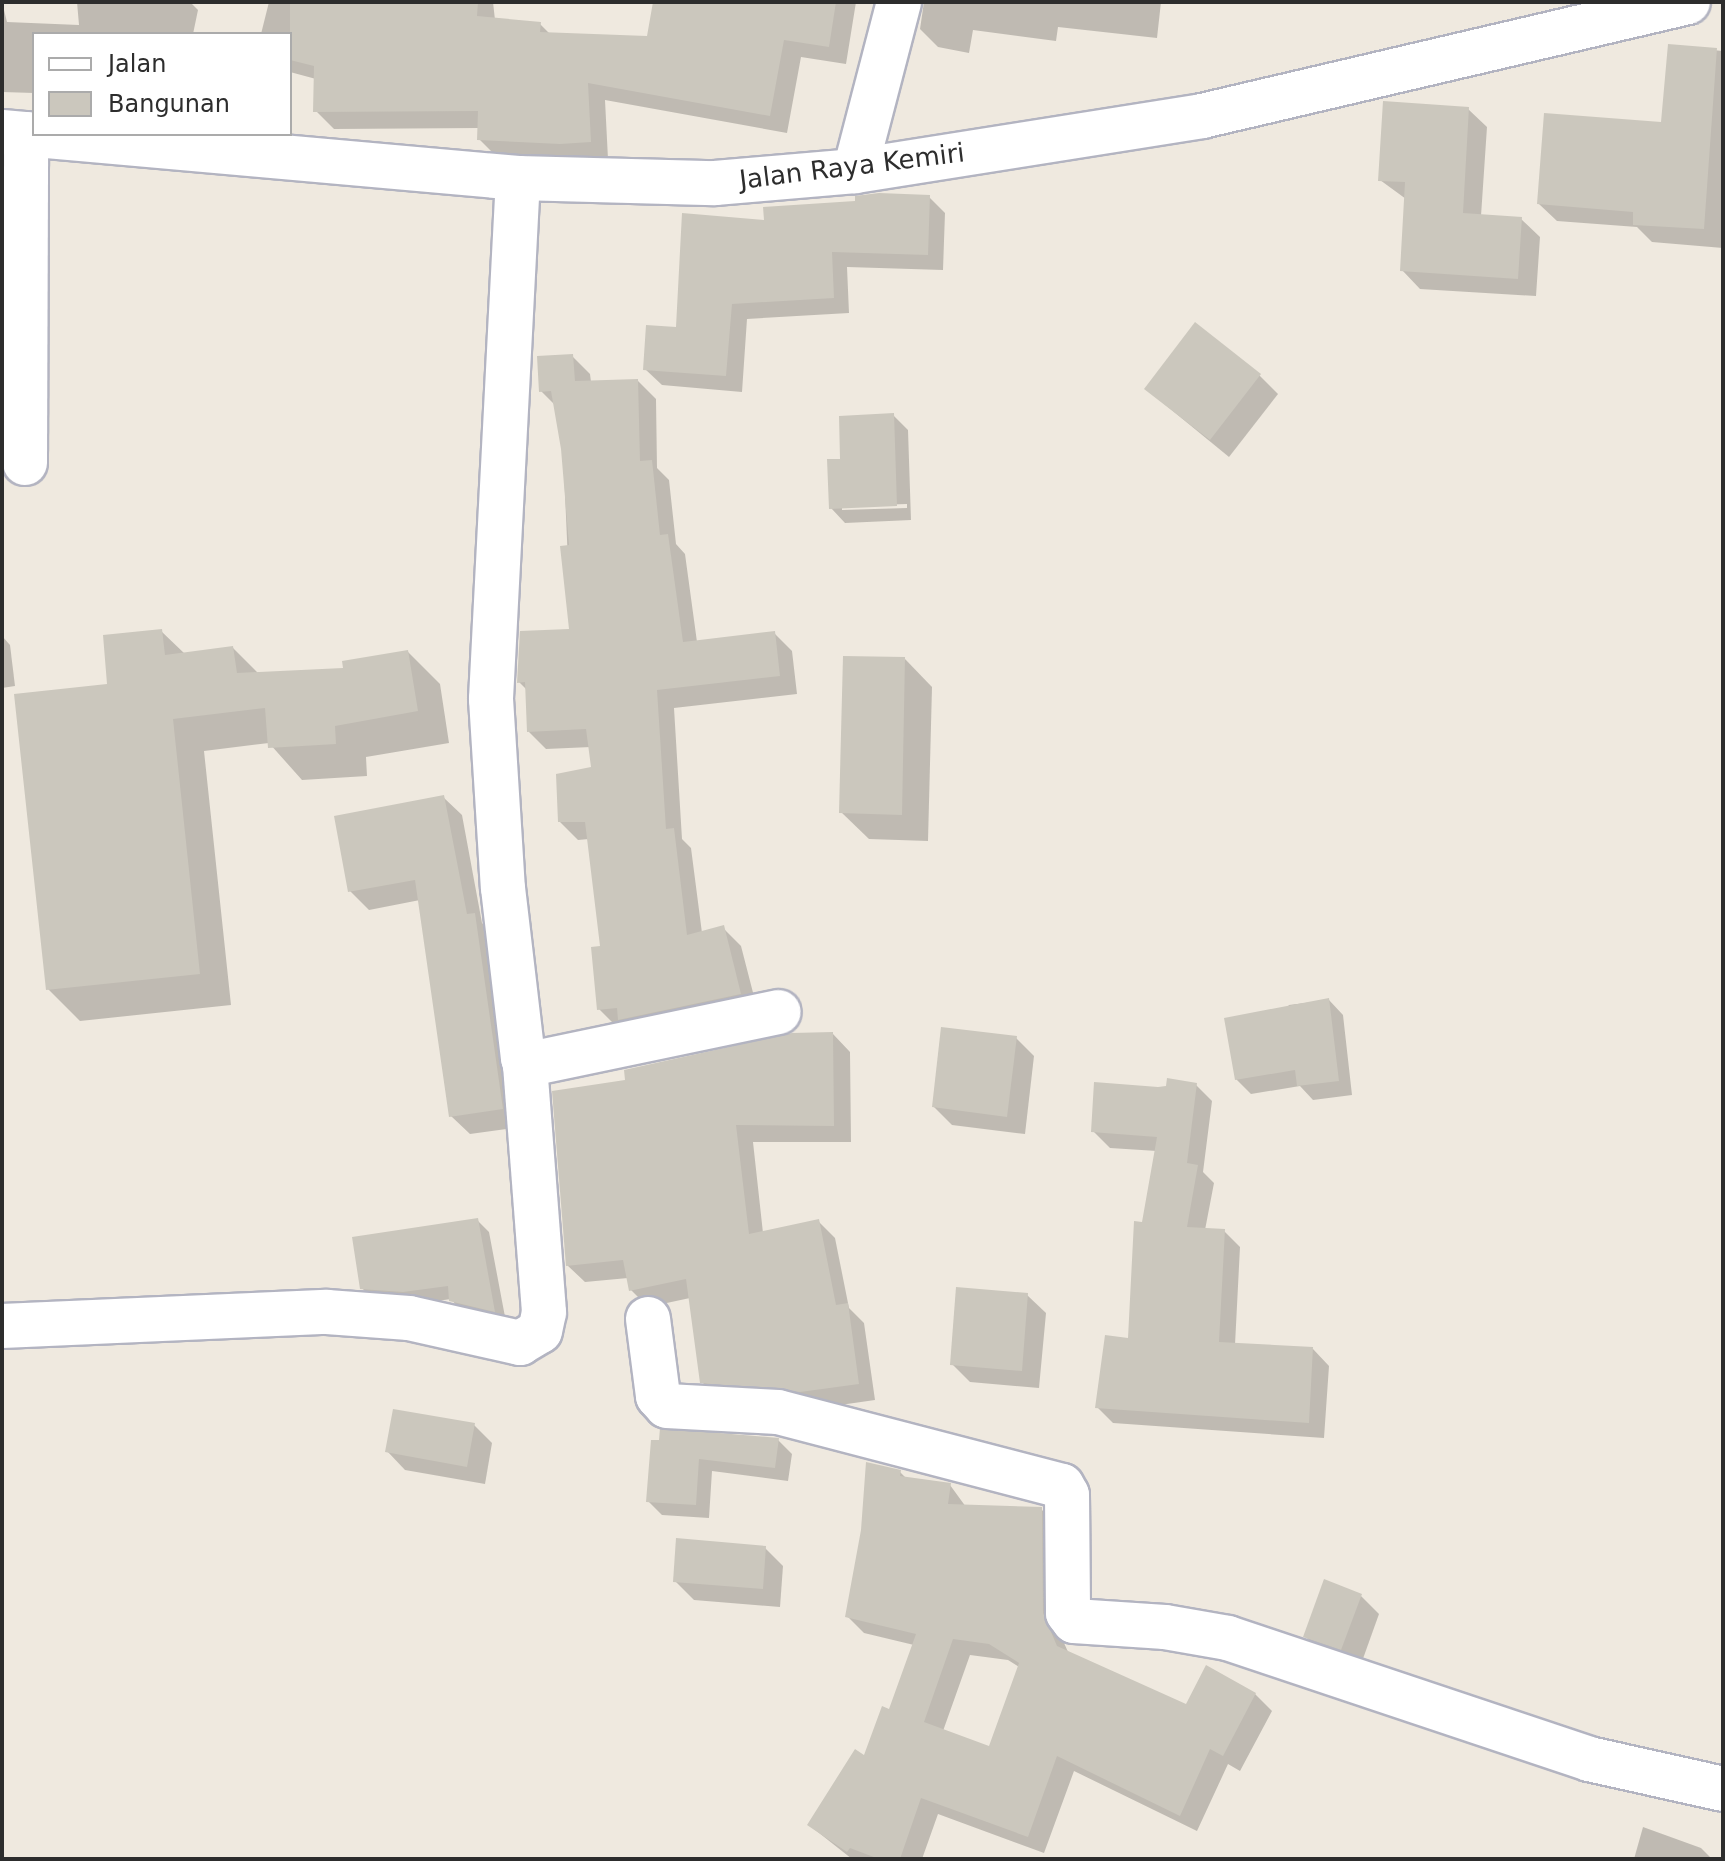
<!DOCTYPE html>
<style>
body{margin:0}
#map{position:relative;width:1725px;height:1861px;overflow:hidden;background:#efe9df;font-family:"DejaVu Sans",sans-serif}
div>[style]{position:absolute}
.shadow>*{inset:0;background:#0003}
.building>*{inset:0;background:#cbc7bd}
.roads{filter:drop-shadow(2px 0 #b3b4c1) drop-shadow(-2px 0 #b3b4c1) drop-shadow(0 2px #b3b4c1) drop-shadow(0 -2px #b3b4c1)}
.minor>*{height:44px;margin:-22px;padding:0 22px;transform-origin:22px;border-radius:22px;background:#fff}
span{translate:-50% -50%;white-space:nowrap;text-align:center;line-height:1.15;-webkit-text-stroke:7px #fff;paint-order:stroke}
.street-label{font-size:26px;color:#2d2d2d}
.frame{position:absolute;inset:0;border:4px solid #2d2d2d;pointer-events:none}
.legend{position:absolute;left:32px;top:32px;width:260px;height:104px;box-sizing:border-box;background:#fff;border:2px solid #ababab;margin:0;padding:10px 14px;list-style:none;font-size:24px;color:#2d2d2d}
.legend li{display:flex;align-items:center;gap:16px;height:40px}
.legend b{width:40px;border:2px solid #ababab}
</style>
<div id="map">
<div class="shadow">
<i style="clip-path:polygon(2px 2px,7px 22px,79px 25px,77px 2px,190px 2px,198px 10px,193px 34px,34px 34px,34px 93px,2px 92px)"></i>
<i style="clip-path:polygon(269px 2px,493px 2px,495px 20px,540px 24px,550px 34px,649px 38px,655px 2px,856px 2px,846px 64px,801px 57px,787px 133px,605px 100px,608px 159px,497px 157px,479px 139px,480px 128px,334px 129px,316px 111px,316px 79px,290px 72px,290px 34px,261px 34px)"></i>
<i style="clip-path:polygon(924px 2px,1161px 2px,1157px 38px,1058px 27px,1056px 41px,973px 30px,969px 53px,938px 47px,920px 29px)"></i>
<i style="clip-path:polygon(1669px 46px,1723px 51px,1723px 248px,1652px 242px,1637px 227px,1557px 221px,1539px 204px,1663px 124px)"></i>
<i style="clip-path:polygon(1468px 109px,1487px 127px,1481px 216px,1521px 219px,1540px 237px,1536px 296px,1420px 289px,1402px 270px,1406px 199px,1380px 180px)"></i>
<i style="clip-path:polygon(929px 197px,945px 213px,943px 270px,847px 267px,849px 313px,747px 319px,742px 392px,662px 385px,645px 369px,766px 222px)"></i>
<i style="clip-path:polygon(572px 356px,590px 374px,591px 382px,638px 381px,656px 399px,657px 468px,669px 480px,676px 544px,685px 554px,697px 642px,774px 633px,792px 651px,797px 694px,674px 708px,682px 839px,691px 848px,702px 933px,723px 928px,741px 946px,758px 1012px,617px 1027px,599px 1009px,602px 948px,589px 839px,578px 840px,560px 822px,593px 769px,591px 747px,546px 749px,529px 732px,527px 690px,519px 682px,571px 631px,563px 448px,555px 405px,541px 391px)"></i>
<i style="clip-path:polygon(1259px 375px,1278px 394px,1229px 457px,1146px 389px)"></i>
<i style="clip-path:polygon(evenodd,893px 415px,908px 430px,911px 520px,845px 523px,831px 508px,842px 461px,893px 415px,907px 504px,907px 508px,842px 510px,842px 506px,907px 504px)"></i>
<i style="clip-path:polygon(161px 631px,185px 654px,233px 648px,259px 674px,345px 670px,408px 652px,440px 684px,449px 743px,366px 757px,367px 776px,302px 780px,269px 743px,204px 751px,231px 1005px,80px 1021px,48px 989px,109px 686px)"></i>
<i style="clip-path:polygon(2px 636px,10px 645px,15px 686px,2px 688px)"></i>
<i style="clip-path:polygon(905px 659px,932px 687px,928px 841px,869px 839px,841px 812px)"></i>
<i style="clip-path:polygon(443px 797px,462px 815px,482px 923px,493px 933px,521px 1127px,470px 1134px,451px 1116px,420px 900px,369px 910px,350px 891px)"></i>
<i style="clip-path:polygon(1329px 1000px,1343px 1015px,1352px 1095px,1313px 1100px,1300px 1086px,1251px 1094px,1236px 1079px,1289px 1005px)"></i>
<i style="clip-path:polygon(833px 1034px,850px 1052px,851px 1142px,753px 1142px,763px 1233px,818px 1221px,835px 1238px,849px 1308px,864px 1323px,875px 1400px,819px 1408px,719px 1399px,702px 1382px,690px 1298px,648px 1307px,631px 1290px,628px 1278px,585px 1282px,567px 1265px,627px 1082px)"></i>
<i style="clip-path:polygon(1016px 1038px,1034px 1056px,1025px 1134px,952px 1125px,934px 1107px)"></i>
<i style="clip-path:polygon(1196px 1085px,1212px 1101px,1203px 1172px,1214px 1183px,1205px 1230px,1224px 1231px,1240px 1247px,1235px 1345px,1313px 1349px,1329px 1366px,1324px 1438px,1113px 1423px,1097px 1407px,1130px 1340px,1157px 1151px,1110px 1148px,1093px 1131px,1158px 1089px)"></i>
<i style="clip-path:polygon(477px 1220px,489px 1232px,506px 1322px,463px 1313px,451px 1299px,416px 1304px,374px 1301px,362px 1288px)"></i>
<i style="clip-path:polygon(1027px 1295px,1046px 1313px,1039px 1388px,970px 1382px,952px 1364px)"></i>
<i style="clip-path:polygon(474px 1425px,492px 1443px,485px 1484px,405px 1470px,387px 1451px)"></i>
<i style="clip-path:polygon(778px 1440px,792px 1454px,788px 1481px,712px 1471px,709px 1518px,662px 1515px,648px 1501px,653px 1442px)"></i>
<i style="clip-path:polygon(evenodd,900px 1472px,907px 1479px,950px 1485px,966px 1507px,1041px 1509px,1058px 1526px,1059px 1632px,1069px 1654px,1187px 1707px,1207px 1668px,1255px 1694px,1272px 1711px,1240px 1771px,1228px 1764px,1197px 1831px,1074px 1771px,1044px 1853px,938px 1814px,922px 1859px,852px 1859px,809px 1825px,865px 1758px,890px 1712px,914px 1645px,864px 1633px,847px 1616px,900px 1472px,970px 1655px,1008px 1660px,1019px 1667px,990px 1749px,943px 1731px,970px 1655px)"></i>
<i style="clip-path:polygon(765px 1548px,783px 1566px,780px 1607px,694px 1600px,675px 1581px)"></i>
<i style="clip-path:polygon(1361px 1596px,1379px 1614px,1360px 1667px,1323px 1654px,1305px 1636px)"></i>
<i style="clip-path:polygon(1643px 1827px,1701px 1848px,1712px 1859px,1634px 1859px)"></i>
</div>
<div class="building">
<i style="clip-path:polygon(290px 2px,478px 2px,477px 16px,541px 22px,540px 32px,647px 36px,653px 2px,836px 2px,829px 47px,784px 40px,770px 116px,588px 83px,591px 142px,560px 144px,477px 140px,478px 111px,313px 112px,314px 66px,290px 60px)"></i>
<i style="clip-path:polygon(1668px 44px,1717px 48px,1704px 229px,1633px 225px,1633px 212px,1537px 204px,1544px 113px,1661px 122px)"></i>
<i style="clip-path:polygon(1383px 101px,1469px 107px,1463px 213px,1522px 217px,1518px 279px,1400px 271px,1405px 182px,1378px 181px)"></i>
<i style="clip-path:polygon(879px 193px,930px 195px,928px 255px,832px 252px,834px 298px,732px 304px,726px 376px,643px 370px,646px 325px,676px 327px,682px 213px,764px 220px,763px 207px,855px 201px,855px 196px)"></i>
<i style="clip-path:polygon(1195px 322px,1261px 374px,1210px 440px,1144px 389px)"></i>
<i style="clip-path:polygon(573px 354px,575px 381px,638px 379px,640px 461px,652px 460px,660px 535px,668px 534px,683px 642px,775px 631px,780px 676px,657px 690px,666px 829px,674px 828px,687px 935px,724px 925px,741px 994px,618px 1020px,617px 1008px,597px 1010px,591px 947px,600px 946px,585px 822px,558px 822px,556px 774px,591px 767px,586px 729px,527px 732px,525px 682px,517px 683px,520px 631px,569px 629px,560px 546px,569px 545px,561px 449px,551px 391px,539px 392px,537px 356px)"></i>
<i style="clip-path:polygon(894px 413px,897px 506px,829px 509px,827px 459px,840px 459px,839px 416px)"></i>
<i style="clip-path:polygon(162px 629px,165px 655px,233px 646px,237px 673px,343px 668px,342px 661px,408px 650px,418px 711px,335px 726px,336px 744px,268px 748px,265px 708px,173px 719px,200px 974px,46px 990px,14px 694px,107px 684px,103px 635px)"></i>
<i style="clip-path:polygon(843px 656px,905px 657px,902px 815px,839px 813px)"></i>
<i style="clip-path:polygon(444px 795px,467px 914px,475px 913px,503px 1109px,449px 1117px,415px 880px,348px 892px,334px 816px)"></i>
<i style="clip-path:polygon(1329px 998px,1339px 1081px,1297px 1086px,1295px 1070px,1235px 1080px,1224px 1018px)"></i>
<i style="clip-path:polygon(941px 1027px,1017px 1036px,1007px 1117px,932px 1107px)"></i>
<i style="clip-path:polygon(833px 1032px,834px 1126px,736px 1125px,749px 1234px,819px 1219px,836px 1305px,848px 1303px,859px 1384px,800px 1392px,700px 1383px,686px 1279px,629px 1291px,623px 1260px,566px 1266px,552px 1091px,625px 1080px,624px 1070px,792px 1033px)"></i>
<i style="clip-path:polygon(1167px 1078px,1197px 1083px,1187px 1163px,1198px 1165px,1187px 1227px,1225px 1229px,1219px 1342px,1313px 1347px,1309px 1423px,1095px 1408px,1105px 1335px,1128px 1338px,1134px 1221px,1142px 1222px,1157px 1137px,1091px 1132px,1094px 1082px,1158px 1087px,1166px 1086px)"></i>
<i style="clip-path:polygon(478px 1218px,495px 1312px,449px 1301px,448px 1286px,403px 1292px,360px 1289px,352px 1237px)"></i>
<i style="clip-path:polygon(956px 1287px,1028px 1293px,1022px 1371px,950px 1365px)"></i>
<i style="clip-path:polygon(393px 1409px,475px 1423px,467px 1467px,385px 1452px)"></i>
<i style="clip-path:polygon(660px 1428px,779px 1438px,775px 1468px,699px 1459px,696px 1505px,646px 1502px,651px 1440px,659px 1440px)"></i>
<i style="clip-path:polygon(evenodd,866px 1462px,901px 1470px,900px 1476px,951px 1483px,948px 1504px,1042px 1507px,1043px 1613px,1057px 1646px,1186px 1704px,1206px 1665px,1256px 1693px,1223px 1756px,1210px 1749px,1180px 1816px,1057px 1756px,1028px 1837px,921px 1798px,900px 1859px,879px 1859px,850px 1848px,847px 1852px,807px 1825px,855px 1749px,864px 1755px,882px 1706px,889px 1709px,916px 1634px,845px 1617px,861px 1530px,866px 1462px,953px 1639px,989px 1644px,1019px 1663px,989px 1746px,924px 1722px,953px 1639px)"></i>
<i style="clip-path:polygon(676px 1538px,766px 1546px,763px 1589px,673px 1582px)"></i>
<i style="clip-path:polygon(1324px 1579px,1362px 1594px,1341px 1650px,1303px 1637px)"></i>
</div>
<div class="roads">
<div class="minor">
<i style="left:2px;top:132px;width:518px;rotate:5.09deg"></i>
<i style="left:518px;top:178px;width:197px;rotate:1.5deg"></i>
<i style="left:715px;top:183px;width:141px;rotate:-4.9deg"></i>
<i style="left:855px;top:171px;width:351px;rotate:-9deg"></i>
<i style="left:1202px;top:116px;width:499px;rotate:-13.2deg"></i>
<i style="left:855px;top:171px;width:175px;rotate:-75.4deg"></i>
<i style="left:518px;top:178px;width:522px;rotate:92.97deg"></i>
<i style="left:491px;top:699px;width:189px;rotate:86.4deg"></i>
<i style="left:503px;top:888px;width:171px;rotate:83.3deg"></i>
<i style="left:523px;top:1058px;width:7px;rotate:74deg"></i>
<i style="left:525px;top:1065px;width:259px;rotate:-11.8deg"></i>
<i style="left:25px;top:463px;width:329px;rotate:-89.8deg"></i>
<i style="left:648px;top:1319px;width:78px;rotate:82.6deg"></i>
<i style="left:658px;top:1396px;width:13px;rotate:48deg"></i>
<i style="left:667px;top:1406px;width:111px;rotate:3.1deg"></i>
<i style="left:778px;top:1412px;width:293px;rotate:14.6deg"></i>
<i style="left:1062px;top:1486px;width:10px;rotate:61deg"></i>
<i style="left:1067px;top:1495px;width:118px;rotate:89.5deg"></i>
<i style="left:1068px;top:1613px;width:10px;rotate:53deg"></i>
<i style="left:1074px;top:1621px;width:91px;rotate:3.8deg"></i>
<i style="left:1165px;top:1627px;width:64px;rotate:9.9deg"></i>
<i style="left:1228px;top:1638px;width:381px;rotate:18.5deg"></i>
<i style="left:1589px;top:1759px;width:137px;rotate:12.6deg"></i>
<i style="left:2px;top:1326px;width:325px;rotate:-2.5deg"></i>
<i style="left:327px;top:1312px;width:82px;rotate:4.2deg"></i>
<i style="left:409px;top:1318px;width:114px;rotate:12.7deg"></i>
<i style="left:520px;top:1343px;width:23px;rotate:-31deg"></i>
<i style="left:540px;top:1331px;width:19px;rotate:-78deg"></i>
<i style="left:544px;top:1312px;width:248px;rotate:-94.4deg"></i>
</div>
</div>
<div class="street-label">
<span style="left:852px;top:167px;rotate:-7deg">Jalan Raya Kemiri</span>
</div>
<div class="frame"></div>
<ul class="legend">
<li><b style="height:10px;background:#fff"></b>Jalan</li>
<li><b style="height:22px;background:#cbc7bd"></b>Bangunan</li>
</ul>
</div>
